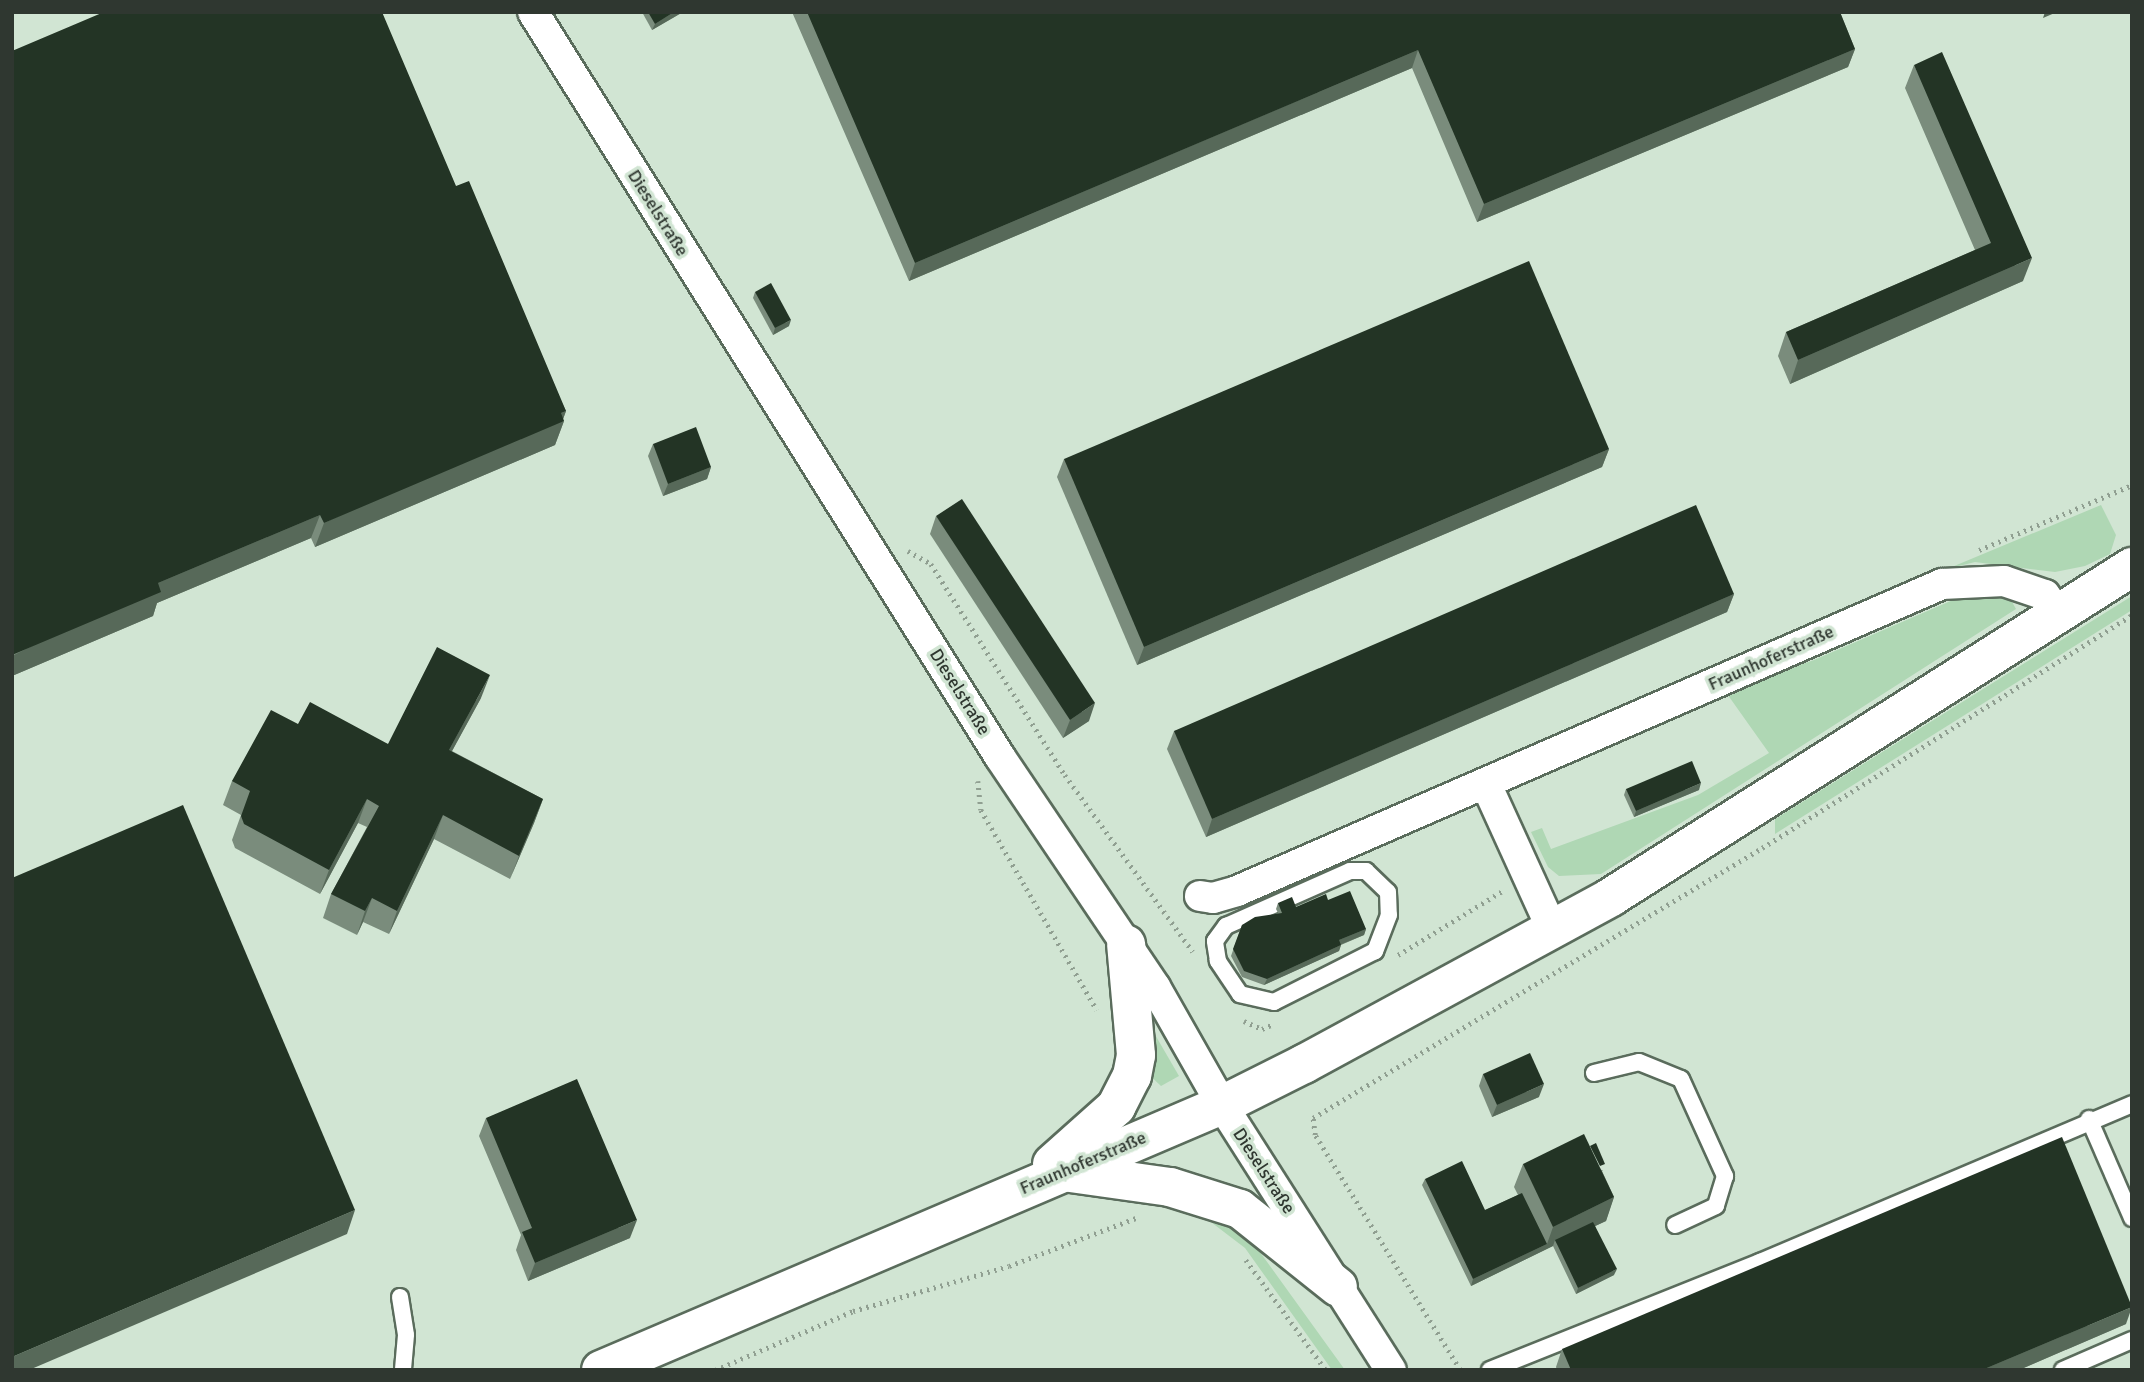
<!DOCTYPE html>
<meta charset="utf-8">
<style>
body{margin:0}
#map{position:relative;width:2144px;height:1382px;overflow:hidden;background:#d1e5d3;font-family:Signika,sans-serif}
div>[style]{position:absolute}
.green>*{inset:0;background:#afd7b4}
.path>*{height:4.5px;margin-top:-2.25px;transform-origin:0;background:repeating-linear-gradient(90deg,#909f91 0 2px,transparent 0 7px)}
.roads{filter:drop-shadow(2px 0 #5a6c5c) drop-shadow(-2px 0 #5a6c5c) drop-shadow(0 2px #5a6c5c) drop-shadow(0 -2px #5a6c5c)}
.lane>*{height:16px;margin:-8px;padding:0 8px;transform-origin:8px;border-radius:8px;background:#fff}
.street>*{height:30px;margin:-15px;padding:0 15px;transform-origin:15px;border-radius:15px;background:#fff}
.secondary>*{height:38px;margin:-19px;padding:0 19px;transform-origin:19px;border-radius:19px;background:#fff}
.wall>*{inset:0;background:#7a8c7c}
.shaded-wall>*{inset:0;background:#576959}
.building>*{inset:0;background:#233425}
span{translate:-50% -50%;white-space:nowrap;text-align:center;line-height:1.15;-webkit-text-stroke:7px #d1e5d3;paint-order:stroke}
.street-label{font-size:18px;color:#2f3730}
.frame{position:absolute;inset:0;border:14px solid #2f3730;pointer-events:none}
</style>
<div id="map">
<div class="green">
<i style="clip-path:polygon(2101px 505px,2116px 535px,2110px 554px,2085px 566px,2055px 572px,1975px 562px,1947px 569px)"></i>
<i style="clip-path:polygon(1986px 596px,2011px 600px,2016px 609px,1601px 874px,1559px 876px,1548px 867px,1531px 832px,1542px 828px,1551px 849px,1698px 795px,1769px 753px,1725px 691px,1814px 660px,1953px 600px)"></i>
<i style="clip-path:polygon(2132px 596px,2132px 610px,1775px 834px,1775px 819px)"></i>
<i style="clip-path:polygon(1150px 1026px,1179px 1076px,1161px 1086px,1147px 1073px)"></i>
<i style="clip-path:polygon(1209px 1211px,1252px 1241px,1345px 1370px,1332px 1370px,1245px 1248px,1207px 1219px)"></i>
</div>
<div class="path">
<i style="left:1979px;top:550px;width:166px;rotate:-23deg"></i>
<i style="left:908px;top:551px;width:26px;rotate:29deg"></i>
<i style="left:931px;top:564px;width:250px;rotate:57.6deg"></i>
<i style="left:1065px;top:775px;width:218px;rotate:54.1deg"></i>
<i style="left:978px;top:781px;width:29px;rotate:84deg"></i>
<i style="left:981px;top:810px;width:231px;rotate:59.9deg"></i>
<i style="left:1398px;top:955px;width:124px;rotate:-31.5deg"></i>
<i style="left:1244px;top:1021px;width:20px;rotate:24deg"></i>
<i style="left:1262px;top:1029px;width:10px;rotate:-24deg"></i>
<i style="left:1246px;top:1260px;width:136px;rotate:54deg"></i>
<i style="left:715px;top:1370px;width:150px;rotate:-23.1deg"></i>
<i style="left:853px;top:1311px;width:162px;rotate:-16.1deg"></i>
<i style="left:1009px;top:1266px;width:136px;rotate:-20.7deg"></i>
<i style="left:1460px;top:1370px;width:276px;rotate:-121.7deg"></i>
<i style="left:1315px;top:1135px;width:17px;rotate:-97deg"></i>
<i style="left:1313px;top:1118px;width:524px;rotate:-31.02deg"></i>
<i style="left:1762px;top:848px;width:437px;rotate:-32.2deg"></i>
</div>
<div class="roads">
<div class="lane">
<i style="left:1350px;top:871px;width:16px"></i>
<i style="left:1366px;top:871px;width:30px;rotate:44deg"></i>
<i style="left:1388px;top:892px;width:23px;rotate:88deg"></i>
<i style="left:1389px;top:915px;width:39px;rotate:111deg"></i>
<i style="left:1375px;top:951px;width:113px;rotate:153.2deg"></i>
<i style="left:1274px;top:1002px;width:35px;rotate:-167deg"></i>
<i style="left:1240px;top:994px;width:40px;rotate:-124deg"></i>
<i style="left:1218px;top:961px;width:20px;rotate:-99deg"></i>
<i style="left:1215px;top:941px;width:19px;rotate:-54deg"></i>
<i style="left:1226px;top:926px;width:136px;rotate:-23.9deg"></i>
<i style="left:1594px;top:1073px;width:46px;rotate:-13.7deg"></i>
<i style="left:1639px;top:1062px;width:45px;rotate:22deg"></i>
<i style="left:1681px;top:1079px;width:107px;rotate:65.6deg"></i>
<i style="left:1725px;top:1176px;width:31px;rotate:107deg"></i>
<i style="left:1716px;top:1206px;width:45px;rotate:155.1deg"></i>
<i style="left:2089px;top:1119px;width:108px;rotate:66.5deg"></i>
<i style="left:400px;top:1297px;width:38px;rotate:81deg"></i>
<i style="left:406px;top:1335px;width:35px;rotate:95deg"></i>
<i style="left:1490px;top:1370px;width:291px;rotate:-21.8deg"></i>
<i style="left:1760px;top:1262px;width:404px;rotate:-23deg"></i>
<i style="left:2063px;top:1370px;width:75px;rotate:-23.5deg"></i>
</div>
<div class="street">
<i style="left:533px;top:12px;width:879px;rotate:57.92deg"></i>
<i style="left:1000px;top:757px;width:277px;rotate:56deg"></i>
<i style="left:1155px;top:987px;width:136px;rotate:60.4deg"></i>
<i style="left:1222px;top:1105px;width:314px;rotate:57.5deg"></i>
<i style="left:1486px;top:784px;width:162px;rotate:65.5deg"></i>
<i style="left:1200px;top:896px;width:13px;rotate:9deg"></i>
<i style="left:1213px;top:898px;width:25px;rotate:-16deg"></i>
<i style="left:1237px;top:891px;width:769px;rotate:-23.53deg"></i>
<i style="left:1942px;top:584px;width:62px;rotate:-2.8deg"></i>
<i style="left:2004px;top:581px;width:43px;rotate:18.9deg"></i>
<i style="left:2045px;top:595px;width:19px;rotate:55deg"></i>
</div>
<div class="secondary">
<i style="left:1052px;top:1164px;width:86px;rotate:-41.7deg"></i>
<i style="left:1116px;top:1107px;width:35px;rotate:-63deg"></i>
<i style="left:1132px;top:1076px;width:21px;rotate:-79deg"></i>
<i style="left:1136px;top:1055px;width:111px;rotate:-95.1deg"></i>
<i style="left:1063px;top:1172px;width:108px;rotate:8deg"></i>
<i style="left:1170px;top:1187px;width:73px;rotate:17.4deg"></i>
<i style="left:1240px;top:1209px;width:125px;rotate:38.5deg"></i>
<i style="left:601px;top:1370px;width:675px;rotate:-23.11deg"></i>
<i style="left:1222px;top:1105px;width:92px;rotate:-26.6deg"></i>
<i style="left:1304px;top:1064px;width:349px;rotate:-28.5deg"></i>
<i style="left:1611px;top:897px;width:617px;rotate:-32.35deg"></i>
</div>
</div>
<div class="wall">
<i style="clip-path:polygon(642px 12px,683px 12px,652px 30px)"></i>
<i style="clip-path:polygon(792px 12px,1840px 12px,1855px 49px,1848px 67px,1477px 222px,1412px 68px,909px 281px)"></i>
<i style="clip-path:polygon(12px 51px,456px 186px,566px 411px,563px 419px,564px 421px,555px 445px,315px 547px,311px 538px,157px 603px,153px 616px,12px 676px)"></i>
<i style="clip-path:polygon(1914px 65px,2023px 281px,1790px 384px,1778px 356px,1786px 332px,1975px 250px,1905px 88px)"></i>
<i style="clip-path:polygon(755px 292px,789px 326px,773px 335px,753px 298px)"></i>
<i style="clip-path:polygon(653px 444px,711px 467px,707px 479px,663px 496px,648px 456px)"></i>
<i style="clip-path:polygon(1609px 449px,1602px 467px,1137px 665px,1057px 477px,1064px 459px)"></i>
<i style="clip-path:polygon(936px 516px,1089px 721px,1063px 738px,930px 534px)"></i>
<i style="clip-path:polygon(1734px 594px,1727px 612px,1206px 837px,1167px 749px,1174px 731px)"></i>
<i style="clip-path:polygon(481px 698px,452px 751px,543px 799px,534px 823px,510px 879px,434px 839px,389px 934px,363px 922px,357px 935px,323px 918px,331px 894px,367px 827px,358px 823px,320px 894px,235px 848px,232px 840px,241px 815px,223px 805px,232px 781px,298px 724px,388px 744px)"></i>
<i style="clip-path:polygon(1626px 789px,1699px 790px,1634px 817px,1624px 795px)"></i>
<i style="clip-path:polygon(1328px 900px,1366px 929px,1364px 935px,1341px 945px,1339px 951px,1264px 985px,1242px 977px,1231px 956px,1242px 925px,1278px 913px,1276px 909px,1278px 903px,1296px 907px)"></i>
<i style="clip-path:polygon(1483px 1074px,1539px 1097px,1492px 1117px,1479px 1086px)"></i>
<i style="clip-path:polygon(486px 1118px,630px 1238px,528px 1281px,516px 1250px,521px 1235px,479px 1136px)"></i>
<i style="clip-path:polygon(1523px 1164px,1603px 1170px,1602px 1171px,1614px 1197px,1606px 1221px,1595px 1226px,1614px 1275px,1576px 1294px,1553px 1246px,1471px 1286px,1422px 1185px,1425px 1179px,1485px 1210px,1518px 1195px,1514px 1187px)"></i>
<i style="clip-path:polygon(2126px 1324px,2019px 1370px,1557px 1370px,1556px 1367px,1562px 1349px)"></i>
</div>
<div class="shaded-wall">
<i style="clip-path:polygon(674px 12px,683px 12px,652px 30px,655px 24px)"></i>
<i style="clip-path:polygon(2045px 12px,2057px 12px,2043px 18px)"></i>
<i style="clip-path:polygon(1855px 49px,1848px 67px,1477px 222px,1484px 204px)"></i>
<i style="clip-path:polygon(1418px 50px,1412px 68px,909px 281px,915px 263px)"></i>
<i style="clip-path:polygon(2032px 258px,2023px 281px,1790px 384px,1798px 360px)"></i>
<i style="clip-path:polygon(791px 320px,789px 326px,773px 335px,775px 328px)"></i>
<i style="clip-path:polygon(566px 411px,562px 422px,564px 421px,555px 445px,315px 547px,324px 523px)"></i>
<i style="clip-path:polygon(1609px 449px,1602px 467px,1137px 665px,1144px 647px)"></i>
<i style="clip-path:polygon(711px 467px,707px 479px,663px 496px,668px 484px)"></i>
<i style="clip-path:polygon(320px 515px,311px 538px,157px 603px,153px 616px,12px 676px,12px 656px,158px 583px)"></i>
<i style="clip-path:polygon(1734px 594px,1727px 612px,1206px 837px,1212px 819px)"></i>
<i style="clip-path:polygon(490px 675px,481px 698px,440px 773px,449px 750px)"></i>
<i style="clip-path:polygon(1095px 703px,1089px 721px,1063px 738px,1070px 720px)"></i>
<i style="clip-path:polygon(1701px 783px,1699px 790px,1634px 817px,1636px 811px)"></i>
<i style="clip-path:polygon(367px 799px,358px 823px,320px 894px,329px 870px)"></i>
<i style="clip-path:polygon(543px 799px,534px 823px,510px 879px,519px 856px)"></i>
<i style="clip-path:polygon(443px 815px,434px 839px,389px 934px,397px 911px)"></i>
<i style="clip-path:polygon(372px 898px,363px 922px,357px 935px,365px 911px)"></i>
<i style="clip-path:polygon(1366px 929px,1364px 935px,1337px 946px,1339px 940px)"></i>
<i style="clip-path:polygon(1341px 945px,1339px 951px,1264px 985px,1267px 979px)"></i>
<i style="clip-path:polygon(1544px 1084px,1539px 1097px,1492px 1117px,1497px 1105px)"></i>
<i style="clip-path:polygon(1614px 1197px,1606px 1221px,1557px 1244px,1555px 1240px,1553px 1246px,1471px 1286px,1473px 1279px,1547px 1244px,1553px 1227px)"></i>
<i style="clip-path:polygon(355px 1210px,347px 1234px,29px 1370px,12px 1370px,12px 1357px)"></i>
<i style="clip-path:polygon(637px 1220px,630px 1238px,528px 1281px,535px 1263px)"></i>
<i style="clip-path:polygon(1617px 1269px,1614px 1275px,1576px 1294px,1578px 1288px)"></i>
<i style="clip-path:polygon(2132px 1307px,2126px 1324px,2019px 1370px,1982px 1370px)"></i>
</div>
<div class="building">
<i style="clip-path:polygon(104px 12px,382px 12px,456px 186px,469px 181px,566px 411px,561px 413px,564px 421px,324px 523px,320px 515px,158px 583px,161px 592px,12px 655px,12px 51px)"></i>
<i style="clip-path:polygon(648px 12px,674px 12px,655px 24px)"></i>
<i style="clip-path:polygon(807px 12px,1840px 12px,1855px 49px,1484px 204px,1418px 50px,915px 263px)"></i>
<i style="clip-path:polygon(1942px 52px,2032px 258px,1798px 360px,1786px 332px,1991px 243px,1914px 65px)"></i>
<i style="clip-path:polygon(1529px 261px,1609px 449px,1144px 647px,1064px 459px)"></i>
<i style="clip-path:polygon(771px 283px,791px 320px,775px 328px,755px 292px)"></i>
<i style="clip-path:polygon(696px 427px,711px 467px,668px 484px,653px 444px)"></i>
<i style="clip-path:polygon(962px 499px,1095px 703px,1070px 720px,936px 516px)"></i>
<i style="clip-path:polygon(1696px 505px,1734px 594px,1212px 819px,1174px 731px)"></i>
<i style="clip-path:polygon(437px 647px,490px 675px,449px 750px,543px 799px,519px 856px,443px 815px,397px 911px,372px 898px,365px 911px,331px 894px,379px 806px,367px 799px,329px 870px,244px 824px,241px 816px,250px 791px,232px 781px,271px 710px,298px 724px,310px 702px,388px 744px)"></i>
<i style="clip-path:polygon(1692px 761px,1701px 783px,1636px 811px,1626px 789px)"></i>
<i style="clip-path:polygon(183px 805px,355px 1210px,12px 1357px,12px 878px)"></i>
<i style="clip-path:polygon(1350px 891px,1366px 929px,1339px 940px,1341px 945px,1267px 979px,1244px 971px,1233px 949px,1242px 925px,1255px 917px,1282px 913px,1278px 903px,1292px 897px,1296px 907px,1326px 894px,1328px 900px)"></i>
<i style="clip-path:polygon(1530px 1053px,1544px 1084px,1497px 1105px,1483px 1074px)"></i>
<i style="clip-path:polygon(577px 1079px,637px 1220px,535px 1263px,522px 1232px,532px 1228px,486px 1118px)"></i>
<i style="clip-path:polygon(1584px 1134px,1614px 1197px,1553px 1227px,1523px 1164px)"></i>
<i style="clip-path:polygon(2062px 1137px,2132px 1307px,1982px 1370px,1571px 1370px,1562px 1349px)"></i>
<i style="clip-path:polygon(1596px 1143px,1605px 1164px,1600px 1166px,1590px 1146px)"></i>
<i style="clip-path:polygon(1462px 1161px,1485px 1210px,1522px 1193px,1547px 1244px,1473px 1279px,1425px 1179px)"></i>
<i style="clip-path:polygon(1593px 1222px,1617px 1269px,1578px 1288px,1555px 1240px)"></i>
</div>
<div class="street-label">
<span style="left:658px;top:213px;rotate:58deg">Dieselstraße</span>
<span style="left:1771px;top:658px;rotate:-24deg">Fraunhoferstraße</span>
<span style="left:960px;top:692px;rotate:58deg">Dieselstraße</span>
<span style="left:1083px;top:1163px;rotate:-23deg">Fraunhoferstraße</span>
<span style="left:1264px;top:1171px;rotate:57deg">Dieselstraße</span>
</div>
<div class="frame"></div>
</div>
